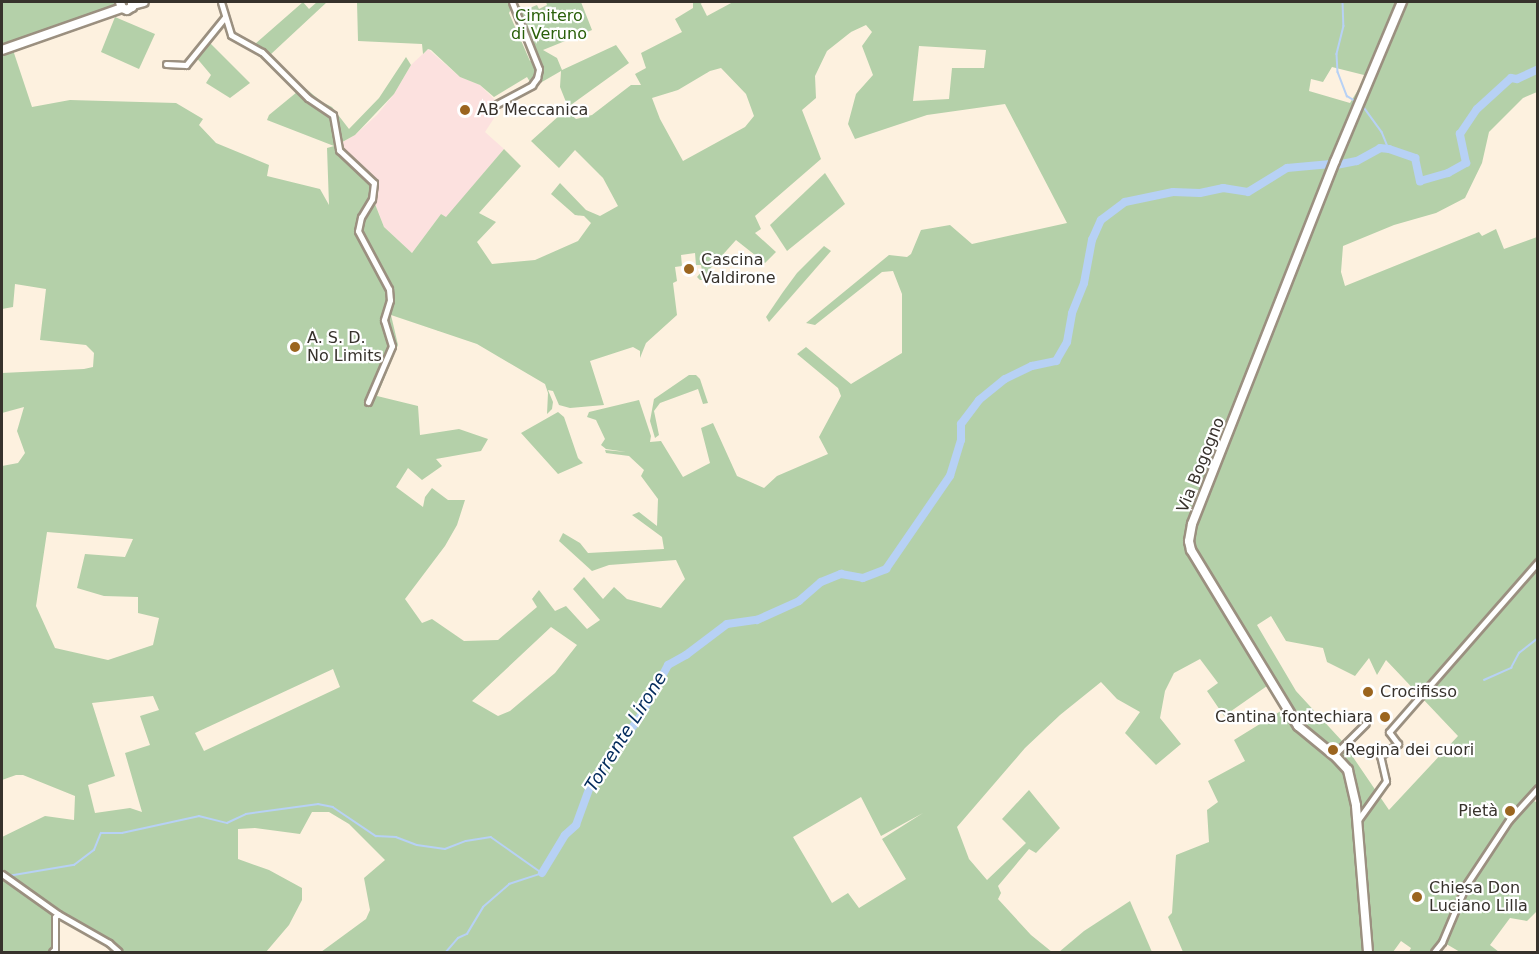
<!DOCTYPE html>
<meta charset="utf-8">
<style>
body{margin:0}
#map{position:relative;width:1539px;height:954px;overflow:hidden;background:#fdf1df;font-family:"DejaVu Sans",sans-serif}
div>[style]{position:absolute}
.industrial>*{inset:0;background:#fce1df}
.green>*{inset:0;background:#b4d0a9}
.stream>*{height:1.5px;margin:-0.75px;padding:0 0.75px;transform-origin:0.75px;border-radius:0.75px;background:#b7d1f5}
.river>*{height:8px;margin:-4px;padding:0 4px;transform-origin:4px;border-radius:4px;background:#b7d1f5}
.roads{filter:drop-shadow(2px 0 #9b9080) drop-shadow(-2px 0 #9b9080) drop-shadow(0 2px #9b9080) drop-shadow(0 -2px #9b9080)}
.minor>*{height:5px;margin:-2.5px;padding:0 2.5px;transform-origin:2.5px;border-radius:2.5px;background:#fff}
.secondary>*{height:8px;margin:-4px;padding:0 4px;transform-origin:4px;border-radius:4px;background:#fff}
.dots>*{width:16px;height:16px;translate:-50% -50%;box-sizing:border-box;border:3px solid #fff;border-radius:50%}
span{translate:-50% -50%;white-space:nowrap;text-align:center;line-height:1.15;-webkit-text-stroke:4.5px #fff;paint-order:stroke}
.park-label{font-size:16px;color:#2a600a}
.poi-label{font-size:16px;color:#37322c}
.left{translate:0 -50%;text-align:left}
.right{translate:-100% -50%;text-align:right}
.street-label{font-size:16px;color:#37322c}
.water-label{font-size:18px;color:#00295b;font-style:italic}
.frame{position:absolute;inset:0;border:3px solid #37322c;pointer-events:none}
</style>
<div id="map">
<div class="industrial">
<i style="clip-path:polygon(428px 49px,460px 77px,480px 85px,495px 100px,500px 109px,485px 132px,504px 149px,446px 218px,441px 214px,412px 253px,384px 227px,375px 203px,376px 180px,345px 152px,341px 143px,355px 135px,377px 115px,394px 94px,411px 65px)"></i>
</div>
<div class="green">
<i style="clip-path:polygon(2px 2px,118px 2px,111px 8px,2px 47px)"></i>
<i style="clip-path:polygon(303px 2px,309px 9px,317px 2px,327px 2px,270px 55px,255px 44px)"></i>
<i style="clip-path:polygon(357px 2px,510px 2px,512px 7px,509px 13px,530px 61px,534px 60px,536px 73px,530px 82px,527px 77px,494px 97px,480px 85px,460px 77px,431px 50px,428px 49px,423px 54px,422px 44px,358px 41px)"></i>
<i style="clip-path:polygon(546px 2px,581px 2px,592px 30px,543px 50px,557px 58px,562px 70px,616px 45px,629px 63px,568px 107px,560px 87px,561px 71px,535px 86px,541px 78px,541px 67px,517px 7px,520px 6px,522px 11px,537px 5px,539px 9px,547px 5px)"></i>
<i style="clip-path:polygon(evenodd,693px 2px,700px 2px,707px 16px,733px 2px,1397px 2px,1368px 76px,1332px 67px,1323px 82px,1311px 79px,1309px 91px,1350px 103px,1361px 85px,1374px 82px,1404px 2px,1537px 2px,1537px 92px,1523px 98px,1489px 132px,1482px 163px,1465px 198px,1436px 213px,1394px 225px,1343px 246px,1341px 272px,1345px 286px,1479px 232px,1482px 236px,1496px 229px,1504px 249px,1537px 237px,1537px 786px,1509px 819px,1465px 884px,1440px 942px,1432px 952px,1409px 952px,1411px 948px,1401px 941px,1393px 952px,1370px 952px,1354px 781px,1303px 727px,1228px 615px,1267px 686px,1224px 716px,1207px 691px,1218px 683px,1200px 659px,1174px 673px,1165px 691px,1160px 718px,1181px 744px,1156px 765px,1125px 733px,1140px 712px,1117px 699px,1101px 682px,1060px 715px,1025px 748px,957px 827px,969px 859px,987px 880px,1026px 843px,1002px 819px,1029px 790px,1060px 828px,1036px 853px,1029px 849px,998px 886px,1001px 893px,998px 899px,1031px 935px,1052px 952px,321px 952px,366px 919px,370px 910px,364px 878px,385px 860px,349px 824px,329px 812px,312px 812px,300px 834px,255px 828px,238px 829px,238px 859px,269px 870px,302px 888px,302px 900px,289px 925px,266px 952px,122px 952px,2px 872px,2px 837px,45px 816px,74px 820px,75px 796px,23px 775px,16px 775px,2px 780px,2px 466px,18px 463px,25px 453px,17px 431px,24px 407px,2px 413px,2px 373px,84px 369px,93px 367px,94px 353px,86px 345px,40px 340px,46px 289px,15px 284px,13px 307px,2px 309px,2px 54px,13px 50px,32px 107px,70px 100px,176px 103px,203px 119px,199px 125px,216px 143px,269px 165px,267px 176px,320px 189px,329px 205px,327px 148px,334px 146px,267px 120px,269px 115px,297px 92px,283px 77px,288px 74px,322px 102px,332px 107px,349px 129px,379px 98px,406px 57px,411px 65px,394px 94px,355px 135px,335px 146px,377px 186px,375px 204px,384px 227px,412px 253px,441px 214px,446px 217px,504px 149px,521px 166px,479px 213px,496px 222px,477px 242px,492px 264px,535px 260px,578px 241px,591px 223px,584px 216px,575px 215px,551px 194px,560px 183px,586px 210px,600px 216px,618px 206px,603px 178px,575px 150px,559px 168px,531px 141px,561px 114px,571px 114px,576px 119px,592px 115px,631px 85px,641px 85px,635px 74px,646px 68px,641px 53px,682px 32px,675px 19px,693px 8px,693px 2px,866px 25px,872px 32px,862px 46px,873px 75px,856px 94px,848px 124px,855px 139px,927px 115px,1005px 104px,1067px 223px,972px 244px,950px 225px,921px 230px,911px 254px,907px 257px,889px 255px,806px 323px,815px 325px,882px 272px,893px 271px,902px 294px,902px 353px,851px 384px,806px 347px,797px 354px,838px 388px,841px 396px,819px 437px,828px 454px,777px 476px,764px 488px,737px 476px,713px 423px,701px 428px,710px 463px,683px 477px,661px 441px,650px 442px,651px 436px,639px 400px,589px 412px,587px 417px,596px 420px,605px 439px,601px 445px,606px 449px,626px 452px,605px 450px,606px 453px,629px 456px,644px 470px,641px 476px,658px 499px,657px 526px,639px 512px,632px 515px,662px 537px,664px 549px,588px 553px,580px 543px,563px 533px,559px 541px,592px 571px,609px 565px,676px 560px,685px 579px,661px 608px,627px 599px,614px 587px,603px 599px,584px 577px,573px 589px,600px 620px,587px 629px,566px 606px,555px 611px,539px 590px,532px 599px,537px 607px,498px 640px,464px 641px,432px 619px,422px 623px,405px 599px,445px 546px,457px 525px,465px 500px,448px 500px,432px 488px,425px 497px,423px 507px,396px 487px,408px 468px,422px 480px,442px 466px,436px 459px,481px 451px,488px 439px,459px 429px,420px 435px,418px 406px,377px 396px,398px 345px,391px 315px,477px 344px,545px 384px,548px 393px,547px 414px,552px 409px,553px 402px,548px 390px,553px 391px,559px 405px,570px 408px,604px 405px,590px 361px,633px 347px,640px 351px,640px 358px,646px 343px,677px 315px,673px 283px,677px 281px,675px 267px,682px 266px,681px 255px,695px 253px,696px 265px,701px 265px,702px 271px,697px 277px,700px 280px,705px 280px,709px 270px,736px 240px,765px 263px,776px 252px,755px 233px,761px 229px,755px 216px,821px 159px,802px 110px,816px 98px,815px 76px,827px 51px,851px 32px,866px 25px,693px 2px,919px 46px,986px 50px,984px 68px,952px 68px,949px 99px,913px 101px,919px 46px,693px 2px,721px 68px,746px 94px,754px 116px,745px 127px,683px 161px,660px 119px,652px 98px,678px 90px,710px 71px,721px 68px,693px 2px,47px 532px,133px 539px,125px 557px,85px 554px,77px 588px,104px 596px,138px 597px,138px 613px,159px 618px,153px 645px,108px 660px,55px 648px,36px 606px,47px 532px,693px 2px,1271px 616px,1286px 641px,1323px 648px,1327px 662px,1355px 676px,1369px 658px,1377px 675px,1386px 660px,1458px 736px,1389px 810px,1342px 741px,1296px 691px,1257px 625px,1271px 616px,693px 2px,551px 627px,577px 645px,555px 673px,510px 711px,498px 716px,472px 701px,551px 627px,693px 2px,333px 669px,340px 687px,204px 751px,195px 733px,333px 669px,693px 2px,153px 696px,159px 710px,140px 716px,150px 745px,125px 753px,142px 812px,130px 808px,95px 813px,88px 785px,115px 776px,92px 703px,153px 696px,693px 2px,861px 797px,881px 836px,923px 813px,882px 839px,906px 879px,859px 908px,848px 893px,832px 903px,793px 837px,861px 797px)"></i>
<i style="clip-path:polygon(115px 17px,155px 34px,139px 69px,101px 52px)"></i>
<i style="clip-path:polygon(208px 41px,250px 83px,230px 98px,206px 83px,211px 75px,195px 56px)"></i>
<i style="clip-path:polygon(825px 173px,845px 204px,787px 251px,770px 225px)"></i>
<i style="clip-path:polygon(824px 246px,831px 251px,769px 322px,766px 317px,783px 292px,797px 273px)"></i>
<i style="clip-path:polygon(689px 375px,696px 375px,700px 379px,708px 403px,703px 404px,698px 389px,660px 403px,654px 411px,659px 435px,655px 438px,650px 421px,654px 399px)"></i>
<i style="clip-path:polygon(558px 412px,564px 417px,578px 458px,583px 463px,558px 474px,521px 433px)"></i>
<i style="clip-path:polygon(1284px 709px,1295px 728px,1343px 767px,1351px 784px,1365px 952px,1183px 952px,1168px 917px,1172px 913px,1176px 855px,1209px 842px,1207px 810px,1218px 802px,1208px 781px,1245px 761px,1234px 740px)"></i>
<i style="clip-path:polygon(1530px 799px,1538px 803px,1537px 911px,1527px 921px,1510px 918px,1490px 945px,1499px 952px,1460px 952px,1443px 942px,1465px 889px,1510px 822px)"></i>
<i style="clip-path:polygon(2px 876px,56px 913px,53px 948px,50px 952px,2px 952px)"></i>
<i style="clip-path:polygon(1130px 901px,1152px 952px,1059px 952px,1084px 931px)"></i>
</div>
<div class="stream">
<i style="left:1343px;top:2px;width:24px;rotate:88deg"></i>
<i style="left:1344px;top:26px;width:29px;rotate:104deg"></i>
<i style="left:1337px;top:54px;width:18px;rotate:87deg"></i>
<i style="left:1338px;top:72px;width:26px;rotate:69deg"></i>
<i style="left:1347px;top:96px;width:12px;rotate:31deg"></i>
<i style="left:1363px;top:106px;width:32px;rotate:54deg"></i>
<i style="left:1382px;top:132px;width:18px;rotate:68deg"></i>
<i style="left:1484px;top:680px;width:30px;rotate:-24deg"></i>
<i style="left:1511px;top:668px;width:17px;rotate:-62deg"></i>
<i style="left:1519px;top:653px;width:24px;rotate:-38deg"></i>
<i style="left:8px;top:876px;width:67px;rotate:-9.5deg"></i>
<i style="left:74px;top:865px;width:25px;rotate:-37deg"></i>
<i style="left:94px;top:850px;width:18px;rotate:-68deg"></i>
<i style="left:101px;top:833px;width:21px"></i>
<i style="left:122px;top:833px;width:79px;rotate:-12.4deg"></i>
<i style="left:199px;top:816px;width:29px;rotate:14deg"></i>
<i style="left:227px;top:823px;width:21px;rotate:-25deg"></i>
<i style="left:246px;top:814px;width:73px;rotate:-7.9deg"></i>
<i style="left:318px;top:804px;width:15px;rotate:11deg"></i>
<i style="left:333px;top:807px;width:52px;rotate:34deg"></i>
<i style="left:376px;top:836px;width:20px;rotate:3deg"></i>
<i style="left:396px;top:837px;width:22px;rotate:21deg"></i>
<i style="left:417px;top:845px;width:28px;rotate:8deg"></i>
<i style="left:445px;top:849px;width:22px;rotate:-21deg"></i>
<i style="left:466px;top:841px;width:25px;rotate:-9deg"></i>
<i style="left:491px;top:837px;width:62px;rotate:35.2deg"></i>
<i style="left:446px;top:952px;width:18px;rotate:-49deg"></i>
<i style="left:458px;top:938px;width:10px;rotate:-24deg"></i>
<i style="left:467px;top:934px;width:31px;rotate:-59deg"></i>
<i style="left:483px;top:907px;width:35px;rotate:-41deg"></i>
<i style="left:509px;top:884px;width:33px;rotate:-18deg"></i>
</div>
<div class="river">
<i style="left:1336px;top:165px;width:21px;rotate:-11deg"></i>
<i style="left:1357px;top:161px;width:26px;rotate:-29deg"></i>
<i style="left:1380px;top:148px;width:9px;rotate:6deg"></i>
<i style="left:1389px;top:149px;width:28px;rotate:19deg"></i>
<i style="left:1415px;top:158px;width:24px;rotate:78deg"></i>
<i style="left:1420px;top:181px;width:29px;rotate:-16deg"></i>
<i style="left:1448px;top:173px;width:21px;rotate:-29deg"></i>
<i style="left:1466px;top:163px;width:30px;rotate:-102deg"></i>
<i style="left:1460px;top:134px;width:30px;rotate:-56deg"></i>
<i style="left:1477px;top:109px;width:46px;rotate:-42.4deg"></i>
<i style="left:1511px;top:78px;width:6px;rotate:9deg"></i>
<i style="left:1517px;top:79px;width:23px;rotate:-25deg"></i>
<i style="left:542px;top:873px;width:44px;rotate:-58.8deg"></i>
<i style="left:565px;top:835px;width:15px;rotate:-42deg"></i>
<i style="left:576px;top:825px;width:47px;rotate:-70deg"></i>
<i style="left:592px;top:781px;width:80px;rotate:-53.1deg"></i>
<i style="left:640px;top:717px;width:59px;rotate:-61.7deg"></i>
<i style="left:668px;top:665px;width:21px;rotate:-29deg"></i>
<i style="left:686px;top:655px;width:51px;rotate:-37.1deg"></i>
<i style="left:727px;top:624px;width:30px;rotate:-8deg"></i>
<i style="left:757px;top:620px;width:46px;rotate:-24.3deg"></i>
<i style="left:799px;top:601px;width:29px;rotate:-41deg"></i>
<i style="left:821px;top:582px;width:22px;rotate:-22deg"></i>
<i style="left:841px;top:574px;width:22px;rotate:10deg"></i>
<i style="left:863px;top:578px;width:25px;rotate:-21deg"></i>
<i style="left:886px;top:569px;width:113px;rotate:-55.5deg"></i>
<i style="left:950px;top:476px;width:38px;rotate:-73deg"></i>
<i style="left:961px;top:440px;width:16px;rotate:-90deg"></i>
<i style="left:961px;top:424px;width:30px;rotate:-53deg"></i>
<i style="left:979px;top:400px;width:33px;rotate:-39deg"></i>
<i style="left:1005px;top:379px;width:30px;rotate:-26deg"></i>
<i style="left:1032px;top:366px;width:25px;rotate:-12deg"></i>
<i style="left:1056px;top:361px;width:22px;rotate:-60deg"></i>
<i style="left:1067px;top:342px;width:29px;rotate:-80deg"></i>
<i style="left:1072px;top:313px;width:32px;rotate:-68deg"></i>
<i style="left:1084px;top:283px;width:44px;rotate:-79.5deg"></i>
<i style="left:1092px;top:240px;width:22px;rotate:-66deg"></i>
<i style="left:1101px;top:220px;width:30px;rotate:-37deg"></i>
<i style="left:1125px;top:202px;width:49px;rotate:-11.8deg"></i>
<i style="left:1173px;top:192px;width:27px;rotate:2deg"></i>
<i style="left:1200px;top:193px;width:24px;rotate:-12deg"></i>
<i style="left:1223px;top:188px;width:25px;rotate:9deg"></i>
<i style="left:1248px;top:192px;width:46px;rotate:-31.6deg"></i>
<i style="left:1287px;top:168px;width:44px;rotate:-5.2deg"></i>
</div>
<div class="roads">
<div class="minor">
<i style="left:221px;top:2px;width:34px;rotate:73deg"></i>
<i style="left:231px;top:35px;width:35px;rotate:29deg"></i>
<i style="left:262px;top:52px;width:65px;rotate:45deg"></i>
<i style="left:308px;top:98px;width:30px;rotate:34deg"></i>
<i style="left:333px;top:115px;width:36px;rotate:80deg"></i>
<i style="left:339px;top:150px;width:48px;rotate:43.3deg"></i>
<i style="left:374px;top:183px;width:16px;rotate:97deg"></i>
<i style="left:372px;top:199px;width:21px;rotate:121deg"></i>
<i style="left:361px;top:217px;width:14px;rotate:102deg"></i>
<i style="left:358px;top:231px;width:66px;rotate:61.9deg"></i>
<i style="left:389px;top:289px;width:11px;rotate:85deg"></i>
<i style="left:390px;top:300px;width:21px;rotate:107deg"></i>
<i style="left:384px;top:320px;width:27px;rotate:73deg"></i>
<i style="left:392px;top:346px;width:61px;rotate:113.2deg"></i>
<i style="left:166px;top:64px;width:20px;rotate:3deg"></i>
<i style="left:186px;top:65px;width:62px;rotate:-50.9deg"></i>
<i style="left:497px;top:104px;width:40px;rotate:-28deg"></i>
<i style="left:532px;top:85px;width:9px;rotate:-54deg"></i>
<i style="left:537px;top:78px;width:9px;rotate:-77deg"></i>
<i style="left:539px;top:69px;width:72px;rotate:-111.9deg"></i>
<i style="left:1334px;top:755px;width:45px;rotate:-45deg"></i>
<i style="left:1358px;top:820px;width:48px;rotate:-54.3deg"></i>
<i style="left:1386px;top:781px;width:26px;rotate:-103deg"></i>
<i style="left:1380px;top:756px;width:22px;rotate:-34deg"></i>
<i style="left:1398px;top:744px;width:15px;rotate:-127deg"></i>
<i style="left:1389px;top:732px;width:226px;rotate:-48.8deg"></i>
<i style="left:2px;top:874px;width:69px;rotate:35.5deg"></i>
<i style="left:58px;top:914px;width:59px;rotate:29.6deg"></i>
<i style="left:109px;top:943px;width:13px;rotate:42deg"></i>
<i style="left:52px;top:952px;width:4px;rotate:-45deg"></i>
<i style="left:55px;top:949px;width:32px;rotate:-90deg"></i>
<i style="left:55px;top:917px;width:4px;rotate:-45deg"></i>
<i style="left:1434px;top:952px;width:13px;rotate:-51deg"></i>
<i style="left:1442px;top:942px;width:62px;rotate:-67.2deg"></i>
<i style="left:1466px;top:885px;width:78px;rotate:-56.5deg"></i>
<i style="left:1509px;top:820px;width:43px;rotate:-47.8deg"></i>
</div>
<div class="secondary">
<i style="left:120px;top:2px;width:6px;rotate:72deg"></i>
<i style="left:122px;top:8px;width:5px;rotate:22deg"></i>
<i style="left:127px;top:10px;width:6px;rotate:-31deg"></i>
<i style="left:132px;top:7px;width:5px;rotate:-90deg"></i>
<i style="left:133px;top:5px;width:11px;rotate:-15deg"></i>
<i style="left:2px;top:50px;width:127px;rotate:-19.3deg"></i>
<i style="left:1368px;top:952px;width:147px;rotate:-94.7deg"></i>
<i style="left:1356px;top:805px;width:36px;rotate:-103deg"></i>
<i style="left:1348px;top:770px;width:16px;rotate:-133deg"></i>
<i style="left:1337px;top:758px;width:50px;rotate:-140.6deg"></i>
<i style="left:1298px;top:726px;width:206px;rotate:-121.3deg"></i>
<i style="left:1191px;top:550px;width:9px;rotate:-103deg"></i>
<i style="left:1189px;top:541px;width:17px;rotate:-80deg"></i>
<i style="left:1192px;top:524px;width:390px;rotate:-68.5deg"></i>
<i style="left:1335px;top:161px;width:173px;rotate:-67.2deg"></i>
</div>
</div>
<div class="dots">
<i style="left:465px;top:110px;background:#9b651f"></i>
<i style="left:689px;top:269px;background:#9b651f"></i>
<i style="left:295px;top:347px;background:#9b651f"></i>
<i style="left:1368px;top:692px;background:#9b651f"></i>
<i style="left:1385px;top:717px;background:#9b651f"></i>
<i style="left:1333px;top:750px;background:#9b651f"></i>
<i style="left:1510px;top:811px;background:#9b651f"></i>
<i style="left:1417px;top:897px;background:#9b651f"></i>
</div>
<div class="park-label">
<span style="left:549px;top:25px">Cimitero<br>di Veruno</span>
</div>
<div class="poi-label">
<span class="left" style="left:477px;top:110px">AB Meccanica</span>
<span class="left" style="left:701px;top:269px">Cascina<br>Valdirone</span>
<span class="left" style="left:307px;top:347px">A. S. D.<br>No Limits</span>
<span class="left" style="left:1380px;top:692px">Crocifisso</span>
<span class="right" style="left:1373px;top:717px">Cantina fontechiara</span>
<span class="left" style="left:1345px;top:750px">Regina dei cuori</span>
<span class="right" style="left:1498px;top:811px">Pietà</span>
<span class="left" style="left:1429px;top:897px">Chiesa Don<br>Luciano Lilla</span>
</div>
<div class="street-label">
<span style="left:1201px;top:465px;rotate:-68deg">Via Bogogno</span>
</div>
<div class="water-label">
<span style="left:626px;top:732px;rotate:-58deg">Torrente Lirone</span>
</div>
<div class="frame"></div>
</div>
